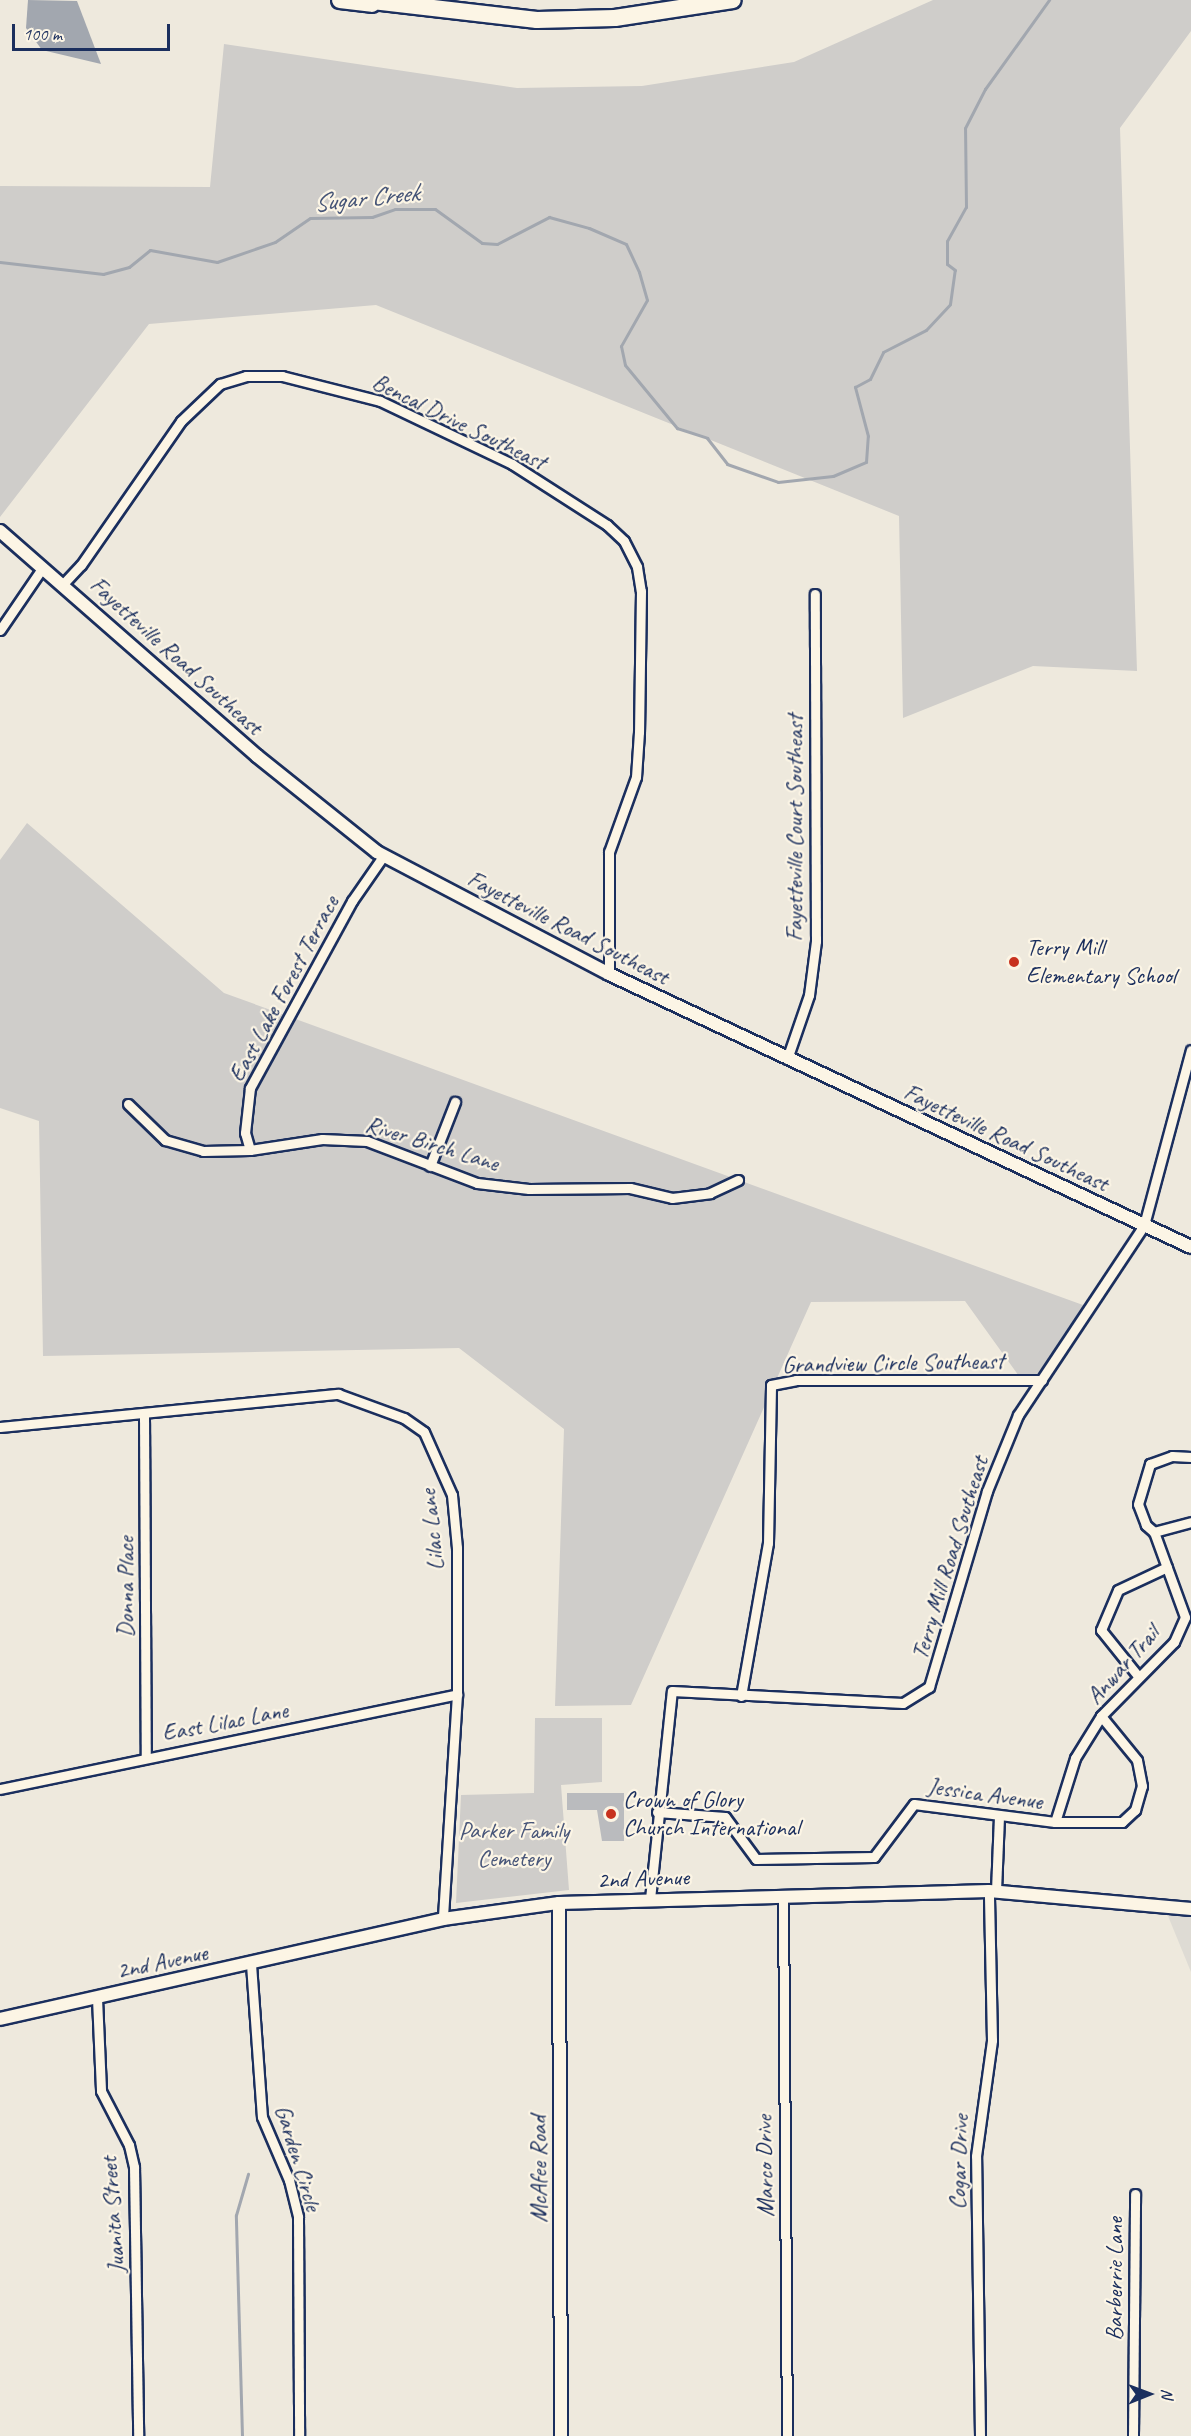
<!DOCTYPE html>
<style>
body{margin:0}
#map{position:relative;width:1191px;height:2436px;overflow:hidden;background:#eee9dd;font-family:Caveat,sans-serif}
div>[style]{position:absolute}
.built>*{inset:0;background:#dedbd4}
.green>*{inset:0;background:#cfcdca}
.water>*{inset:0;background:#a2a7af}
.stream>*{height:3px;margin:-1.5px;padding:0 1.5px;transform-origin:1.5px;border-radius:1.5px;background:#a2a7af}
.building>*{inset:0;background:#babbbe}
.roads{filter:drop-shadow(2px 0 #1b2f5e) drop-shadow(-2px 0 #1b2f5e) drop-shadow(0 2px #1b2f5e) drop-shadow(0 -2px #1b2f5e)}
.minor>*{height:9px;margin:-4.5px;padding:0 4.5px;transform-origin:4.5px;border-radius:4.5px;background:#fcf5e5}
.tertiary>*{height:12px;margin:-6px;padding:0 6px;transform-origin:6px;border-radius:6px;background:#fcf5e5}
.motorway>*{height:16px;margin:-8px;padding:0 8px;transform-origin:8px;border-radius:8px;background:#fcf5e5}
.dots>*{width:16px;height:16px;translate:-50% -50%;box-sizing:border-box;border:3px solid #fcf5e5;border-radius:50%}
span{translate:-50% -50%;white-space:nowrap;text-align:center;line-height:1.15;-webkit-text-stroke:4.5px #fcf5e5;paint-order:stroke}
.street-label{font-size:24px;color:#1b2f5e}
.poi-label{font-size:24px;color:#1b2f5e}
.left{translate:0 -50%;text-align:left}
.park-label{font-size:24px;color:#485679}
.water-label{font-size:26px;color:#445376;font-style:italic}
.north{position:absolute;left:1119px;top:2364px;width:60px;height:60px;-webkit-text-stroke:4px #fcf5e5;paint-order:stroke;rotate:89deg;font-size:16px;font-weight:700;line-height:24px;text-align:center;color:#1b2f5e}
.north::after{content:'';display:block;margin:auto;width:21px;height:27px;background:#1b2f5e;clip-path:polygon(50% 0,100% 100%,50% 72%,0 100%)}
.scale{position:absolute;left:12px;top:24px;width:158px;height:27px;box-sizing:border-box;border:3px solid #1b2f5e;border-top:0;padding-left:8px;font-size:18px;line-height:21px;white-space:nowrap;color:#1b2f5e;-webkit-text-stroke:4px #fcf5e5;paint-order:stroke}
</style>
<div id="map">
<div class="built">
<i style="clip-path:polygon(1191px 1914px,1191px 1972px,1168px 1916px)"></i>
</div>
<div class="green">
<i style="clip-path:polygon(933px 0,1191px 0,1191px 31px,1120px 128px,1137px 671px,1033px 666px,903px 718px,899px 516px,376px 305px,149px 324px,0 517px,0 186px,210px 187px,224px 44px,517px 88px,642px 86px,794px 62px)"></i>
<i style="clip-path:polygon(27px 823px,224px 993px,1094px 1309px,1026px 1386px,965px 1301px,811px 1302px,631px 1705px,555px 1706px,564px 1429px,459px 1348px,43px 1356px,39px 1121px,0 1108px,0 860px)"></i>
<i style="clip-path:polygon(535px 1718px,602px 1718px,602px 1782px,561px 1785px,569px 1890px,456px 1903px,461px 1795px,534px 1793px)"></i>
</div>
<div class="water">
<i style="clip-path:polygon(28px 0,77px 1px,101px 64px,42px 50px,26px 28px)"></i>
</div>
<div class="stream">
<i style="left:0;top:262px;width:104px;rotate:6.6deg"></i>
<i style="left:103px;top:274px;width:27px;rotate:-15deg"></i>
<i style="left:129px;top:267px;width:27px;rotate:-39deg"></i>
<i style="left:150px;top:250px;width:68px;rotate:10.2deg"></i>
<i style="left:217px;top:262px;width:61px;rotate:-19deg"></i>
<i style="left:275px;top:242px;width:42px;rotate:-34.4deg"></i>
<i style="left:310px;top:218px;width:62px;rotate:-0.9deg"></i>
<i style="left:372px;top:217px;width:24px;rotate:-19deg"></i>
<i style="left:395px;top:209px;width:40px"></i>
<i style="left:435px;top:209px;width:58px;rotate:35.9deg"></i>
<i style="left:482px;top:243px;width:15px;rotate:4deg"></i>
<i style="left:497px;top:244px;width:59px;rotate:-27.4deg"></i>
<i style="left:549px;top:217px;width:41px;rotate:15.4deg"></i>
<i style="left:589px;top:228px;width:40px;rotate:23.4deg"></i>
<i style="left:626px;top:244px;width:31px;rotate:65deg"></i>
<i style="left:639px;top:272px;width:29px;rotate:74deg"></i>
<i style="left:647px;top:300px;width:53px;rotate:119.5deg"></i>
<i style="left:621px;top:346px;width:19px;rotate:78deg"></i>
<i style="left:625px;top:365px;width:82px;rotate:50.5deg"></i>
<i style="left:677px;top:428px;width:32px;rotate:18deg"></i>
<i style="left:707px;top:438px;width:33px;rotate:52deg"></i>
<i style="left:727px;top:464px;width:54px;rotate:19.4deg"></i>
<i style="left:778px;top:482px;width:55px;rotate:-6.2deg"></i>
<i style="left:833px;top:476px;width:36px;rotate:-23deg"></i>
<i style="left:866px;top:462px;width:26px;rotate:-86deg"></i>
<i style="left:868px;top:436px;width:51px;rotate:-104.9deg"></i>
<i style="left:855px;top:387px;width:17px;rotate:-28deg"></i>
<i style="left:870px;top:379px;width:30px;rotate:-64deg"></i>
<i style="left:883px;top:352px;width:48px;rotate:-27.1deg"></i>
<i style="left:926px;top:330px;width:35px;rotate:-47deg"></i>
<i style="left:950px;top:304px;width:34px;rotate:-82deg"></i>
<i style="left:955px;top:270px;width:10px;rotate:-143deg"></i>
<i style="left:947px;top:264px;width:23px;rotate:-90deg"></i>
<i style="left:947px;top:241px;width:39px;rotate:-61deg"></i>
<i style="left:966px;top:207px;width:79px;rotate:-90.7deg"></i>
<i style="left:965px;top:128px;width:44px;rotate:-62.9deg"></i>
<i style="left:985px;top:89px;width:110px;rotate:-54.3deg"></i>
<i style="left:242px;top:2436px;width:221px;rotate:-91.6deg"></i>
<i style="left:236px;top:2215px;width:43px;rotate:-73.7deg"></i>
</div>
<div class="building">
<i style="clip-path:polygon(567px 1793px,624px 1793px,624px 1841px,602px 1841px,597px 1810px,567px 1810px)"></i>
</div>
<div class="roads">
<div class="minor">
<i style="left:63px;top:584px;width:26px;rotate:-47deg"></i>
<i style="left:81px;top:565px;width:175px;rotate:-55.2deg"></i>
<i style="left:181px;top:421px;width:54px;rotate:-43.5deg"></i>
<i style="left:220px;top:384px;width:27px;rotate:-17deg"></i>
<i style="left:246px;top:376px;width:36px"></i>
<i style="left:282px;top:376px;width:101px;rotate:14.3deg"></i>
<i style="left:380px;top:401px;width:146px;rotate:25.5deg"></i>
<i style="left:512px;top:464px;width:113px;rotate:32.7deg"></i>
<i style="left:607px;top:525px;width:23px;rotate:43deg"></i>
<i style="left:624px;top:541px;width:29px;rotate:63deg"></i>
<i style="left:637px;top:567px;width:24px;rotate:81deg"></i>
<i style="left:641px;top:591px;width:141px;rotate:90.8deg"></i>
<i style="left:639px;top:732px;width:45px;rotate:93.8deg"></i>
<i style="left:636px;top:777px;width:80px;rotate:109.8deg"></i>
<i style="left:609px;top:852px;width:122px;rotate:90deg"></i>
<i style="left:0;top:630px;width:76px;rotate:-55.7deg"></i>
<i style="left:787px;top:1059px;width:68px;rotate:-71deg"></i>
<i style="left:809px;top:995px;width:54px;rotate:-82.6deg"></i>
<i style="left:816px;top:941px;width:347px;rotate:-90.2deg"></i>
<i style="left:128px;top:1104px;width:52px;rotate:44.2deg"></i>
<i style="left:165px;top:1140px;width:40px;rotate:16deg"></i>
<i style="left:203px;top:1151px;width:47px;rotate:-1.2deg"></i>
<i style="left:250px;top:1150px;width:73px;rotate:-8.7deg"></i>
<i style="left:322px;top:1139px;width:45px;rotate:2.5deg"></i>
<i style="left:367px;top:1141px;width:118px;rotate:20.9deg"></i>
<i style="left:477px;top:1183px;width:52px;rotate:6.6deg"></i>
<i style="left:529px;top:1189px;width:101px;rotate:-0.6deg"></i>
<i style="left:630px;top:1188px;width:43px;rotate:13.4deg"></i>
<i style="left:672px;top:1198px;width:38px;rotate:-7deg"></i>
<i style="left:710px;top:1193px;width:31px;rotate:-25deg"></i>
<i style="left:250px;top:1150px;width:18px;rotate:-106deg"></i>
<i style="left:245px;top:1133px;width:45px;rotate:-83.7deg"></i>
<i style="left:250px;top:1088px;width:213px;rotate:-61.4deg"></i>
<i style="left:352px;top:901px;width:56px;rotate:-55.2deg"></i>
<i style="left:430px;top:1166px;width:69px;rotate:-68.7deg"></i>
<i style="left:144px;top:1415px;width:343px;rotate:89.7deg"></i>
<i style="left:0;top:1427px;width:340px;rotate:-5.6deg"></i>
<i style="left:338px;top:1394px;width:70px;rotate:20deg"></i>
<i style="left:404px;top:1418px;width:24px;rotate:35deg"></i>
<i style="left:424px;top:1432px;width:69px;rotate:66deg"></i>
<i style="left:452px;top:1495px;width:53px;rotate:84.6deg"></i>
<i style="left:457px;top:1548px;width:146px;rotate:90deg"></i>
<i style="left:457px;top:1694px;width:225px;rotate:93.6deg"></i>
<i style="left:1154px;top:1532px;width:38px;rotate:-15deg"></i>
<i style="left:1138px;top:1676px;width:59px;rotate:-128.8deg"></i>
<i style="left:1101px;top:1630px;width:43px;rotate:-67deg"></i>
<i style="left:1118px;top:1590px;width:54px;rotate:-25.1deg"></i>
<i style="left:741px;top:1696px;width:155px;rotate:-80deg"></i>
<i style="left:768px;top:1543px;width:158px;rotate:-88.9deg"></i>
<i style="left:771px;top:1385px;width:25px;rotate:-11deg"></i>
<i style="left:796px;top:1380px;width:246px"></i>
<i style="left:0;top:1789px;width:467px;rotate:-11.7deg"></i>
<i style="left:657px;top:1812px;width:68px;rotate:4.2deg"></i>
<i style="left:725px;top:1817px;width:52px;rotate:53.6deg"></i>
<i style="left:756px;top:1859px;width:118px;rotate:-1deg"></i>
<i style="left:874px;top:1857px;width:66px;rotate:-53deg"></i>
<i style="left:914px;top:1804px;width:142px;rotate:7.3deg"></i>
<i style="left:1055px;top:1822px;width:67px"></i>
<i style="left:1122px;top:1822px;width:18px;rotate:-43deg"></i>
<i style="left:1135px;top:1810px;width:25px;rotate:-74deg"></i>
<i style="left:1142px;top:1786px;width:26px;rotate:-101deg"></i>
<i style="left:1137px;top:1760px;width:57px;rotate:-129.3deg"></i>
<i style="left:1055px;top:1822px;width:67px;rotate:-72.6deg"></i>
<i style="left:1075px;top:1758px;width:49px;rotate:-58.2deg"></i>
<i style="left:1101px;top:1716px;width:104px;rotate:-45.4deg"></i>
<i style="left:1174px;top:1642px;width:27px;rotate:-66deg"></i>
<i style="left:1185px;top:1617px;width:90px;rotate:-110deg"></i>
<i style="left:1154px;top:1532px;width:11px;rotate:-139deg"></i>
<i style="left:1146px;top:1525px;width:22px;rotate:-111deg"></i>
<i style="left:1138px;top:1504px;width:42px;rotate:-73.3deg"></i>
<i style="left:1150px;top:1464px;width:23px;rotate:-20deg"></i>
<i style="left:1172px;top:1456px;width:19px;rotate:3deg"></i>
<i style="left:996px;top:1891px;width:76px;rotate:-87.7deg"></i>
<i style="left:783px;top:1895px;width:541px;rotate:89.58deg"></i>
<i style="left:650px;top:1899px;width:209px;rotate:-84deg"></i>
<i style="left:672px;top:1691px;width:231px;rotate:3deg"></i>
<i style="left:903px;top:1703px;width:31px;rotate:-32deg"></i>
<i style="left:929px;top:1687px;width:204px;rotate:-73.5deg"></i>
<i style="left:987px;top:1491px;width:82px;rotate:-67.8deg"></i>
<i style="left:1018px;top:1415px;width:228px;rotate:-56.4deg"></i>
<i style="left:1144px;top:1225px;width:181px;rotate:-75deg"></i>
<i style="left:251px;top:1964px;width:153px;rotate:85.9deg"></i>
<i style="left:262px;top:2117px;width:69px;rotate:66.8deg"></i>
<i style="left:289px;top:2180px;width:38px;rotate:76deg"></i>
<i style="left:298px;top:2217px;width:219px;rotate:89.7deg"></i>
<i style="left:97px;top:1998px;width:93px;rotate:87.5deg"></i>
<i style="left:101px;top:2091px;width:61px;rotate:62.6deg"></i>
<i style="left:129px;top:2145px;width:23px;rotate:77deg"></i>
<i style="left:134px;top:2167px;width:269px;rotate:89.1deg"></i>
<i style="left:980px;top:2436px;width:280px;rotate:-90.8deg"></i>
<i style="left:976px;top:2156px;width:117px;rotate:-82.1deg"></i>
<i style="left:992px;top:2040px;width:149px;rotate:-91.2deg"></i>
<i style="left:1133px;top:2436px;width:242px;rotate:-89.5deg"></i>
</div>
<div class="tertiary">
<i style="left:0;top:531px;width:342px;rotate:41.2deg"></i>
<i style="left:257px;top:756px;width:154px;rotate:38.7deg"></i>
<i style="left:377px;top:852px;width:262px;rotate:27.7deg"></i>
<i style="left:609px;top:974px;width:643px;rotate:25.13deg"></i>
<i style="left:559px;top:1903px;width:533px;rotate:89.79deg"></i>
<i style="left:0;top:2019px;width:454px;rotate:-12.7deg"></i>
<i style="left:443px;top:1919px;width:117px;rotate:-7.9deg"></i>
<i style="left:559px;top:1903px;width:430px;rotate:-1.6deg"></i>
<i style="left:989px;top:1891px;width:203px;rotate:5.1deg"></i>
</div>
<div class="motorway">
<i style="left:340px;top:0;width:32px;rotate:7deg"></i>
<i style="left:364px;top:0;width:174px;rotate:6.6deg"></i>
<i style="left:537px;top:20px;width:78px;rotate:-1.5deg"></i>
<i style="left:615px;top:18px;width:119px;rotate:-8.7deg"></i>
</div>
</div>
<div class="dots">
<i style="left:1014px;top:962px;background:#c8321e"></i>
<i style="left:611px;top:1814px;background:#c8321e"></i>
</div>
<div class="street-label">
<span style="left:459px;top:422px;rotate:26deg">Bencal Drive Southeast</span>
<span style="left:176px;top:656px;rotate:42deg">Fayetteville Road Southeast</span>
<span style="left:795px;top:828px;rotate:-90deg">Fayetteville Court Southeast</span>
<span style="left:568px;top:928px;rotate:27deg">Fayetteville Road Southeast</span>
<span style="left:284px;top:989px;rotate:-62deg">East Lake Forest Terrace</span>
<span style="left:1006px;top:1138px;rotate:25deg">Fayetteville Road Southeast</span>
<span style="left:432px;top:1144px;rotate:17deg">River Birch Lane</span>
<span style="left:893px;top:1363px;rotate:-1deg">Grandview Circle Southeast</span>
<span style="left:432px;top:1530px;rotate:-96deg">Lilac Lane</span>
<span style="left:950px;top:1558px;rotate:-73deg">Terry Mill Road Southeast</span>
<span style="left:126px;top:1587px;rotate:-90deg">Donna Place</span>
<span style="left:1123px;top:1665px;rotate:-48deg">Anwar Trail</span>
<span style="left:225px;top:1722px;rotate:-11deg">East Lilac Lane</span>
<span style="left:985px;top:1794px;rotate:8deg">Jessica Avenue</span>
<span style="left:643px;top:1879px;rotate:-2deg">2nd Avenue</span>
<span style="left:162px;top:1962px;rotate:-12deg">2nd Avenue</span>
<span style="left:298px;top:2158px;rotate:73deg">Garden Circle</span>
<span style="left:959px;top:2162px;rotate:-88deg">Cogar Drive</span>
<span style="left:765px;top:2166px;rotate:-91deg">Marco Drive</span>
<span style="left:539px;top:2169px;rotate:-90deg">McAfee Road</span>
<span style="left:113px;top:2215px;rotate:-94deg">Juanita Street</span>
<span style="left:1115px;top:2279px;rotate:-90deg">Barberrie Lane</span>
</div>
<div class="poi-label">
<span class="left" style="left:1026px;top:962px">Terry Mill<br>Elementary School</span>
<span class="left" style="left:623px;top:1814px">Crown of Glory<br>Church International</span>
</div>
<div class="park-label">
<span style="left:514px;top:1845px">Parker Family<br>Cemetery</span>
</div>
<div class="water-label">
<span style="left:366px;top:198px;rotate:-6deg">Sugar Creek</span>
</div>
<div class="north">N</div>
<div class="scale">100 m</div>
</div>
